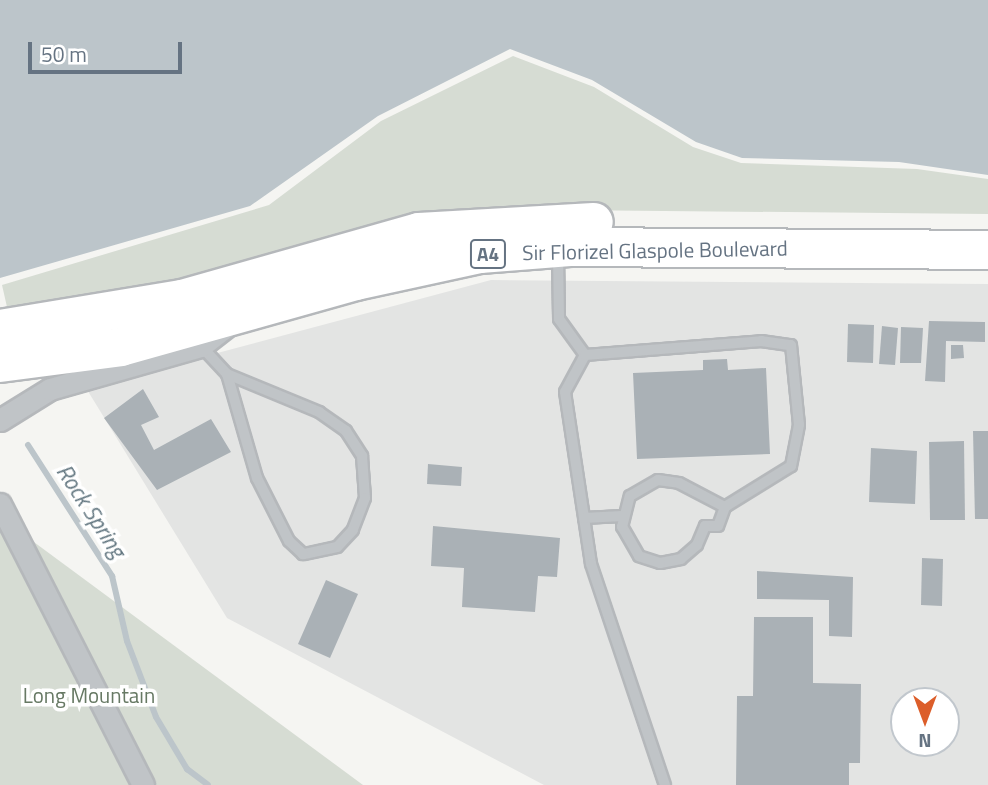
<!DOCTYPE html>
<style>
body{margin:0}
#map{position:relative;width:988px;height:785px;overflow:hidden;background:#f5f5f2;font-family:"Titillium Web",sans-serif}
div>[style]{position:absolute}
.built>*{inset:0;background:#e3e4e3}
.green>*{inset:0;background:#d6dcd3}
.water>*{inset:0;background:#bcc5ca}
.stream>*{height:6px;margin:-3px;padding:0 3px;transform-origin:3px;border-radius:3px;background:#bcc5ca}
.building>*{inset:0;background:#aab1b6}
.roads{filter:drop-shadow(2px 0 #b5b8bb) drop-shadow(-2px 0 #b5b8bb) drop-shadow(0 2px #b5b8bb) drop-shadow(0 -2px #b5b8bb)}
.lane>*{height:10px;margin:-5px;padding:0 5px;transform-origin:5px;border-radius:5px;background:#c0c4c7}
.street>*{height:21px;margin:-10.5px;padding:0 10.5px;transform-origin:10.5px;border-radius:10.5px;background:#c0c4c7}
.highway>*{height:38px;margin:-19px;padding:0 19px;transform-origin:19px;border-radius:19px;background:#fff}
span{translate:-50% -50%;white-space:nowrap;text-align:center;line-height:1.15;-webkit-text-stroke:7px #fff;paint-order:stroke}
.shield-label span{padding:2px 5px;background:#fff;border:2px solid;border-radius:5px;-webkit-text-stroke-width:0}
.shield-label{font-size:19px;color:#657382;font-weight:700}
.street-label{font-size:21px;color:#657382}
.park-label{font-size:21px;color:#677964}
.water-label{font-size:23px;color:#61757f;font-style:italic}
.north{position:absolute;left:890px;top:687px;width:70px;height:70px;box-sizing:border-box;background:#fff;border:2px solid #c1c7cd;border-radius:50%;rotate:180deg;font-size:19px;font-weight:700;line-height:28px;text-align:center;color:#657382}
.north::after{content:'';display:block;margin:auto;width:24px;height:32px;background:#dc5e2a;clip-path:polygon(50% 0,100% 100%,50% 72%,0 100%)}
.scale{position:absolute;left:28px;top:42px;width:154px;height:32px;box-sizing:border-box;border:4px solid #657382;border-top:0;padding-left:9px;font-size:21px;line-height:24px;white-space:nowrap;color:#657382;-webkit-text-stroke:5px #fff;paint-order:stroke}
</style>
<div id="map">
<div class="built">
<i style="clip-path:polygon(evenodd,491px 280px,988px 284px,988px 785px,544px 785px,227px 618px,86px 388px,491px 280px,904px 701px,946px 701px,946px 743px,904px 743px,904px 701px)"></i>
</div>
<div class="green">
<i style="clip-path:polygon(513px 56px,594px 87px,693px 147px,741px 163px,917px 169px,988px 179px,988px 214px,563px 210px,148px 291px,7px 307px,2px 285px,269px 205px,381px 121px)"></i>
<i style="clip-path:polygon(0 517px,363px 785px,0 785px)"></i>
</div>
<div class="water">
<i style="clip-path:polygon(0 0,988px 0,988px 175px,899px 162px,742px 158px,696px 142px,592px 80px,510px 49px,378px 116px,250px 206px,0 278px)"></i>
</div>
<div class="stream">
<i style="left:28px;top:445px;width:156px;rotate:57.3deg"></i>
<i style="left:112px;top:576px;width:67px;rotate:77deg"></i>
<i style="left:127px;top:641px;width:81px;rotate:69.1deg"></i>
<i style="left:156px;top:717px;width:61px;rotate:59.2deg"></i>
<i style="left:187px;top:769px;width:26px;rotate:37deg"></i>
</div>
<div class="building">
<i style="clip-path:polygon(929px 321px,985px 322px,985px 342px,946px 341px,945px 382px,925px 381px)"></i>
<i style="clip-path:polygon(848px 324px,874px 325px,873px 363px,847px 362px)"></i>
<i style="clip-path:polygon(882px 326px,898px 328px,895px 365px,879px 364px)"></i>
<i style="clip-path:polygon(901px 327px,923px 328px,921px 363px,900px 363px)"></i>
<i style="clip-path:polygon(951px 345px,963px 345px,964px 358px,951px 359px)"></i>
<i style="clip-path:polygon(727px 359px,728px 370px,766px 368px,770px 454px,637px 459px,633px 373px,703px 370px,703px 360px)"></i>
<i style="clip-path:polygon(143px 389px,159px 417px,141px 425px,154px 450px,211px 419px,231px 452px,157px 490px,104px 418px)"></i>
<i style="clip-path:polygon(973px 431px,988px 431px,988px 519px,975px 519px)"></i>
<i style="clip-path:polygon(964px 441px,965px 520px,930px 520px,929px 442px)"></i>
<i style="clip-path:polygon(871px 448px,917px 451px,915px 504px,869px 502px)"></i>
<i style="clip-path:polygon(428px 464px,462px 467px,461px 486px,427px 484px)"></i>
<i style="clip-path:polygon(433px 526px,560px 538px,557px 577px,538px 576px,535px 612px,462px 607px,464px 568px,431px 566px)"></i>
<i style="clip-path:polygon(922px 558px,943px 559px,942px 606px,921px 605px)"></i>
<i style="clip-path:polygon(757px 571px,853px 577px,852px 637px,829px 636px,829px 600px,757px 599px)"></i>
<i style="clip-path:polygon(326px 580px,358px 594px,330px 658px,298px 644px)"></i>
<i style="clip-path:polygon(754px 617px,813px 617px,813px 683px,861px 684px,860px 763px,849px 763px,849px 785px,736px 785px,737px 696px,753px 696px)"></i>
</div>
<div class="roads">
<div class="lane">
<i style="left:558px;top:254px;width:65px;rotate:89.1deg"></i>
<i style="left:559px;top:319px;width:44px;rotate:54.2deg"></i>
<i style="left:585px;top:355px;width:42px;rotate:118.4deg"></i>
<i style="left:565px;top:392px;width:174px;rotate:81.4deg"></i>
<i style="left:591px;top:564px;width:233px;rotate:71.5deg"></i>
<i style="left:201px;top:346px;width:38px;rotate:47deg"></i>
<i style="left:227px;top:374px;width:100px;rotate:22.4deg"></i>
<i style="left:319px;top:412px;width:33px;rotate:35deg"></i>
<i style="left:346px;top:431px;width:30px;rotate:57deg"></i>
<i style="left:362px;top:456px;width:42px;rotate:85.9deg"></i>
<i style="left:365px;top:498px;width:34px;rotate:111deg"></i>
<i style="left:353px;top:530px;width:23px;rotate:133deg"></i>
<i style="left:337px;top:547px;width:35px;rotate:168deg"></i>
<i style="left:303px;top:554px;width:19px;rotate:-137deg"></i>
<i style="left:289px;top:541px;width:71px;rotate:-116.9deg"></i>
<i style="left:257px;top:478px;width:108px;rotate:-106.1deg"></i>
<i style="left:585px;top:355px;width:177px;rotate:-4.5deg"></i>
<i style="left:761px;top:341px;width:30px;rotate:8deg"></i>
<i style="left:791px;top:345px;width:80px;rotate:84.3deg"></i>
<i style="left:799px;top:425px;width:42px;rotate:101deg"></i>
<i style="left:791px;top:466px;width:78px;rotate:148.2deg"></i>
<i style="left:725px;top:507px;width:20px;rotate:110deg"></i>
<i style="left:718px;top:526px;width:13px;rotate:180deg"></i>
<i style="left:705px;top:526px;width:21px;rotate:113deg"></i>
<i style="left:697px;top:545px;width:21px;rotate:139deg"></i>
<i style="left:681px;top:559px;width:21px;rotate:169deg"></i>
<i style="left:660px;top:563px;width:22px;rotate:-162deg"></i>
<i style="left:639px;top:556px;width:34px;rotate:-120deg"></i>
<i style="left:622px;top:527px;width:32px;rotate:-76deg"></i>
<i style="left:630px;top:496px;width:32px;rotate:-30deg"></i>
<i style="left:658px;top:480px;width:21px;rotate:8deg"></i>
<i style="left:679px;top:483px;width:52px;rotate:27.6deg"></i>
<i style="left:584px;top:518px;width:38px;rotate:-3deg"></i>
</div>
<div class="street">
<i style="left:0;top:420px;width:59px;rotate:-31.8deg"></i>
<i style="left:50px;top:389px;width:157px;rotate:-15.9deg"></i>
<i style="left:201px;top:346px;width:31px;rotate:-38deg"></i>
<i style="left:0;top:504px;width:315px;rotate:63deg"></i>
</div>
<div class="highway">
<i style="left:0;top:329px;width:184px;rotate:-9.4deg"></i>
<i style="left:182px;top:299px;width:246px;rotate:-15.8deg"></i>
<i style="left:419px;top:232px;width:175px;rotate:-3.3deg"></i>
<i style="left:0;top:363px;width:122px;rotate:-7.5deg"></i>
<i style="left:121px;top:347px;width:244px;rotate:-15.7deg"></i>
<i style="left:356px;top:281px;width:127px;rotate:-12.3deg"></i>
<i style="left:480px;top:254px;width:90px;rotate:-4.4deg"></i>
<i style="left:570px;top:247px;width:418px;rotate:0.4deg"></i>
</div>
</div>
<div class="shield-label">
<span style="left:488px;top:254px">A4</span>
</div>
<div class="street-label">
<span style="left:655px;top:250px;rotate:-1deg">Sir Florizel Glaspole Boulevard</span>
</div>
<div class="park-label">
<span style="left:89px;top:695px">Long Mountain</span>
</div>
<div class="water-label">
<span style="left:91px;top:511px;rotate:57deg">Rock Spring</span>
</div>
<div class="north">N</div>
<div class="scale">50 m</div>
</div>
